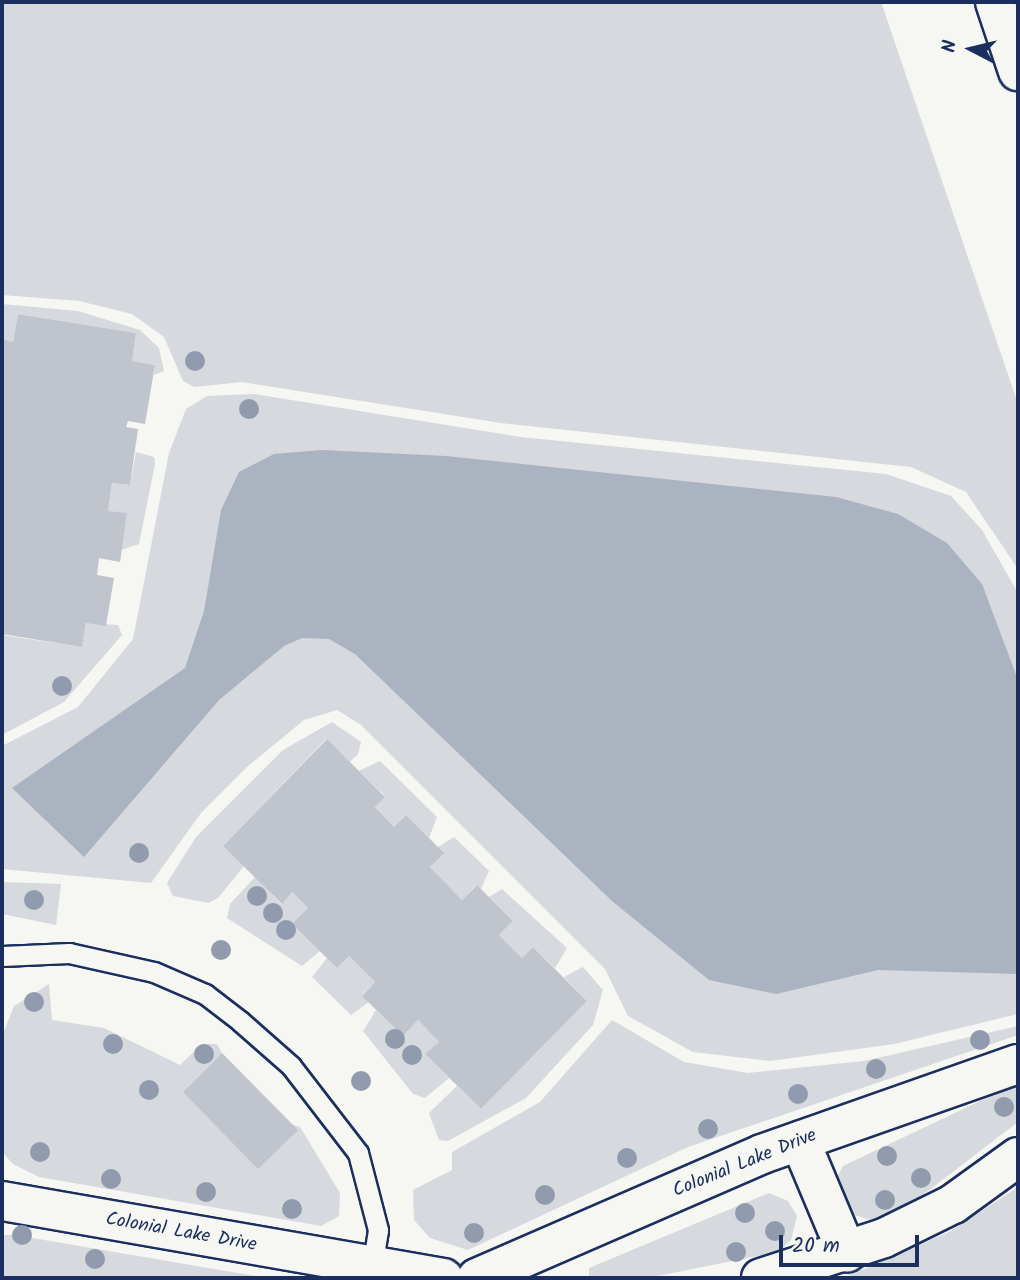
<!DOCTYPE html>
<style>
body{margin:0}
#map{position:relative;width:1020px;height:1280px;overflow:hidden;background:#f6f6f2;font-family:Kalam,sans-serif}
div>[style]{position:absolute}
.green>*{inset:0;background:#d6d9dd}
.water>*{inset:0;background:#abb2c0}
.building>*{inset:0;background:#c0c4cd}
.roads{filter:drop-shadow(2px 0 #1b2f5e) drop-shadow(-2px 0 #1b2f5e) drop-shadow(0 2px #1b2f5e) drop-shadow(0 -2px #1b2f5e)}
.lane>*{height:19px;margin:-9.5px;padding:0 9.5px;transform-origin:9.5px;border-radius:9.5px;background:#f6f6f2}
.street>*{height:38px;margin:-19px;padding:0 19px;transform-origin:19px;border-radius:19px;background:#f6f6f2}
.secondary>*{height:38px;margin:-19px;padding:0 19px;transform-origin:19px;border-radius:19px;background:#f6f6f2}
.trees>*{width:20px;height:20px;margin:-10px;border-radius:50%;background:#929bae}
span{translate:-50% -50%;white-space:nowrap;text-align:center;line-height:1.15;-webkit-text-stroke:7px #f6f6f2;paint-order:stroke}
.street-label{font-size:19px;color:#1b2f5e}
.frame{position:absolute;inset:0;border:4px solid #1b2f5e;pointer-events:none}
.north{position:absolute;left:936px;top:14px;width:70px;height:70px;-webkit-text-stroke:5px #f6f6f2;paint-order:stroke;rotate:277deg;font-size:19px;font-weight:700;line-height:28px;text-align:center;color:#1b2f5e}
.north::after{content:'';display:block;margin:auto;width:24px;height:32px;background:#1b2f5e;clip-path:polygon(50% 0,100% 100%,50% 72%,0 100%)}
.scale{position:absolute;left:779px;top:1235px;width:140px;height:32px;box-sizing:border-box;border:4px solid #1b2f5e;border-top:0;padding-left:9px;font-size:21px;line-height:24px;white-space:nowrap;color:#1b2f5e;-webkit-text-stroke:5px #f6f6f2;paint-order:stroke}
</style>
<div id="map">
<div class="green">
<i style="clip-path:polygon(2px 2px,881px 2px,1018px 404px,1018px 569px,966px 492px,911px 467px,501px 423px,242px 382px,194px 387px,183px 381px,164px 337px,132px 314px,79px 301px,2px 295px)"></i>
<i style="clip-path:polygon(2px 304px,78px 311px,140px 330px,159px 348px,164px 371px,154px 375px,155px 365px,132px 361px,136px 333px,18px 314px,13px 342px,2px 339px)"></i>
<i style="clip-path:polygon(254px 394px,521px 437px,886px 474px,951px 496px,982px 530px,1018px 593px,1018px 1014px,894px 1044px,770px 1061px,693px 1052px,628px 1016px,605px 969px,361px 725px,337px 710px,304px 720px,247px 767px,201px 813px,151px 883px,2px 869px,2px 746px,78px 707px,133px 639px,169px 453px,186px 409px,207px 396px)"></i>
<i style="clip-path:polygon(136px 452px,154px 457px,155px 464px,139px 544px,121px 550px,127px 514px,108px 511px,112px 483px,130px 485px)"></i>
<i style="clip-path:polygon(86px 623px,118px 625px,122px 635px,64px 702px,2px 735px,2px 635px,82px 647px)"></i>
<i style="clip-path:polygon(332px 722px,361px 742px,358px 754px,350px 762px,326px 739px,223px 846px,244px 866px,218px 898px,208px 903px,173px 896px,167px 883px,196px 837px,283px 750px)"></i>
<i style="clip-path:polygon(380px 761px,437px 817px,429px 838px,406px 815px,394px 827px,375px 807px,385px 796px,359px 771px)"></i>
<i style="clip-path:polygon(454px 837px,489px 871px,481px 889px,476px 885px,462px 900px,430px 867px,438px 847px)"></i>
<i style="clip-path:polygon(255px 877px,281px 904px,292px 892px,308px 908px,293px 925px,320px 951px,302px 966px,227px 918px,230px 904px)"></i>
<i style="clip-path:polygon(2px 882px,61px 884px,56px 925px,2px 914px)"></i>
<i style="clip-path:polygon(502px 889px,567px 948px,555px 968px,533px 947px,522px 958px,499px 935px,513px 921px,489px 897px)"></i>
<i style="clip-path:polygon(349px 956px,375px 982px,362px 995px,369px 1002px,351px 1015px,312px 977px,327px 958px,337px 968px)"></i>
<i style="clip-path:polygon(583px 967px,603px 990px,593px 1025px,526px 1098px,448px 1141px,439px 1140px,429px 1113px,457px 1086px,481px 1109px,587px 1001px,564px 977px)"></i>
<i style="clip-path:polygon(49px 984px,52px 1020px,104px 1028px,180px 1065px,202px 1044px,217px 1044px,222px 1053px,183px 1092px,300px 1127px,340px 1193px,339px 1216px,321px 1226px,39px 1177px,13px 1164px,2px 1152px,3px 1034px,14px 1006px)"></i>
<i style="clip-path:polygon(376px 1010px,403px 1036px,418px 1020px,439px 1042px,426px 1055px,449px 1078px,425px 1098px,413px 1094px,363px 1031px)"></i>
<i style="clip-path:polygon(612px 1020px,684px 1062px,748px 1073px,864px 1061px,1018px 1026px,1018px 1035px,688px 1147px,468px 1250px,430px 1238px,414px 1220px,413px 1190px,452px 1170px,452px 1152px,540px 1102px)"></i>
<i style="clip-path:polygon(1018px 1083px,1018px 1122px,903px 1210px,870px 1220px,849px 1213px,835px 1181px,843px 1166px)"></i>
<i style="clip-path:polygon(1018px 1187px,1018px 1278px,844px 1278px,951px 1231px)"></i>
<i style="clip-path:polygon(769px 1193px,788px 1201px,797px 1216px,791px 1240px,778px 1252px,652px 1277px,589px 1276px,589px 1268px)"></i>
<i style="clip-path:polygon(2px 1235px,15px 1235px,267px 1278px,2px 1278px)"></i>
</div>
<div class="water">
<i style="clip-path:polygon(322px 450px,446px 456px,836px 497px,898px 514px,947px 543px,982px 584px,1018px 680px,1018px 974px,878px 970px,776px 994px,709px 980px,612px 901px,355px 654px,329px 639px,302px 638px,284px 646px,219px 700px,84px 857px,12px 788px,185px 668px,204px 611px,221px 510px,239px 472px,274px 454px)"></i>
</div>
<div class="building">
<i style="clip-path:polygon(18px 314px,136px 333px,132px 361px,155px 365px,145px 424px,128px 421px,126px 427px,138px 429px,130px 485px,112px 483px,108px 511px,127px 513px,120px 562px,99px 558px,97px 575px,114px 578px,106px 626px,86px 623px,82px 647px,2px 634px,2px 339px,13px 342px)"></i>
<i style="clip-path:polygon(327px 739px,385px 797px,375px 807px,394px 827px,406px 815px,444px 853px,430px 867px,462px 900px,477px 885px,513px 921px,499px 935px,522px 958px,533px 947px,587px 1001px,481px 1109px,425px 1054px,439px 1042px,418px 1020px,403px 1036px,362px 996px,375px 982px,349px 956px,337px 968px,292px 924px,308px 908px,292px 892px,282px 904px,223px 846px)"></i>
<i style="clip-path:polygon(222px 1053px,298px 1130px,258px 1169px,183px 1092px)"></i>
</div>
<div class="roads">
<div class="lane">
<i style="left:2px;top:956px;width:67px;rotate:-2.6deg"></i>
<i style="left:69px;top:953px;width:87px;rotate:12.6deg"></i>
<i style="left:154px;top:972px;width:56px;rotate:23.3deg"></i>
<i style="left:205px;top:994px;width:44px;rotate:37.6deg"></i>
<i style="left:240px;top:1021px;width:68px;rotate:41.4deg"></i>
<i style="left:291px;top:1066px;width:110px;rotate:52.4deg"></i>
<i style="left:358px;top:1153px;width:80px;rotate:75.4deg"></i>
<i style="left:378px;top:1230px;width:36px;rotate:99deg"></i>
</div>
<div class="street">
<i style="left:800px;top:1141px;width:121px;rotate:67.2deg"></i>
<i style="left:2px;top:1201px;width:448px;rotate:9.9deg"></i>
<i style="left:477px;top:1278px;width:311px;rotate:-23.5deg"></i>
<i style="left:762px;top:1154px;width:271px;rotate:-19.4deg"></i>
<i style="left:761px;top:1278px;width:129px;rotate:-18deg"></i>
<i style="left:884px;top:1238px;width:77px;rotate:-26.2deg"></i>
<i style="left:953px;top:1204px;width:80px;rotate:-35.9deg"></i>
</div>
<div class="secondary">
<i style="left:995px;top:2px;width:73px;rotate:71.6deg"></i>
</div>
</div>
<div class="trees">
<i style="left:195px;top:361px"></i>
<i style="left:249px;top:409px"></i>
<i style="left:62px;top:686px"></i>
<i style="left:139px;top:853px"></i>
<i style="left:257px;top:896px"></i>
<i style="left:34px;top:900px"></i>
<i style="left:273px;top:913px"></i>
<i style="left:286px;top:930px"></i>
<i style="left:221px;top:950px"></i>
<i style="left:34px;top:1002px"></i>
<i style="left:395px;top:1039px"></i>
<i style="left:980px;top:1040px"></i>
<i style="left:113px;top:1044px"></i>
<i style="left:204px;top:1054px"></i>
<i style="left:412px;top:1055px"></i>
<i style="left:876px;top:1069px"></i>
<i style="left:361px;top:1081px"></i>
<i style="left:149px;top:1090px"></i>
<i style="left:798px;top:1094px"></i>
<i style="left:1004px;top:1107px"></i>
<i style="left:708px;top:1129px"></i>
<i style="left:40px;top:1152px"></i>
<i style="left:887px;top:1156px"></i>
<i style="left:627px;top:1158px"></i>
<i style="left:921px;top:1178px"></i>
<i style="left:111px;top:1179px"></i>
<i style="left:206px;top:1192px"></i>
<i style="left:545px;top:1195px"></i>
<i style="left:885px;top:1200px"></i>
<i style="left:292px;top:1209px"></i>
<i style="left:745px;top:1213px"></i>
<i style="left:775px;top:1231px"></i>
<i style="left:474px;top:1233px"></i>
<i style="left:22px;top:1235px"></i>
<i style="left:736px;top:1252px"></i>
<i style="left:95px;top:1259px"></i>
</div>
<div class="street-label">
<span style="left:745px;top:1164px;rotate:-22deg">Colonial Lake Drive</span>
<span style="left:181px;top:1233px;rotate:10deg">Colonial Lake Drive</span>
</div>
<div class="frame"></div>
<div class="north">N</div>
<div class="scale">20 m</div>
</div>
